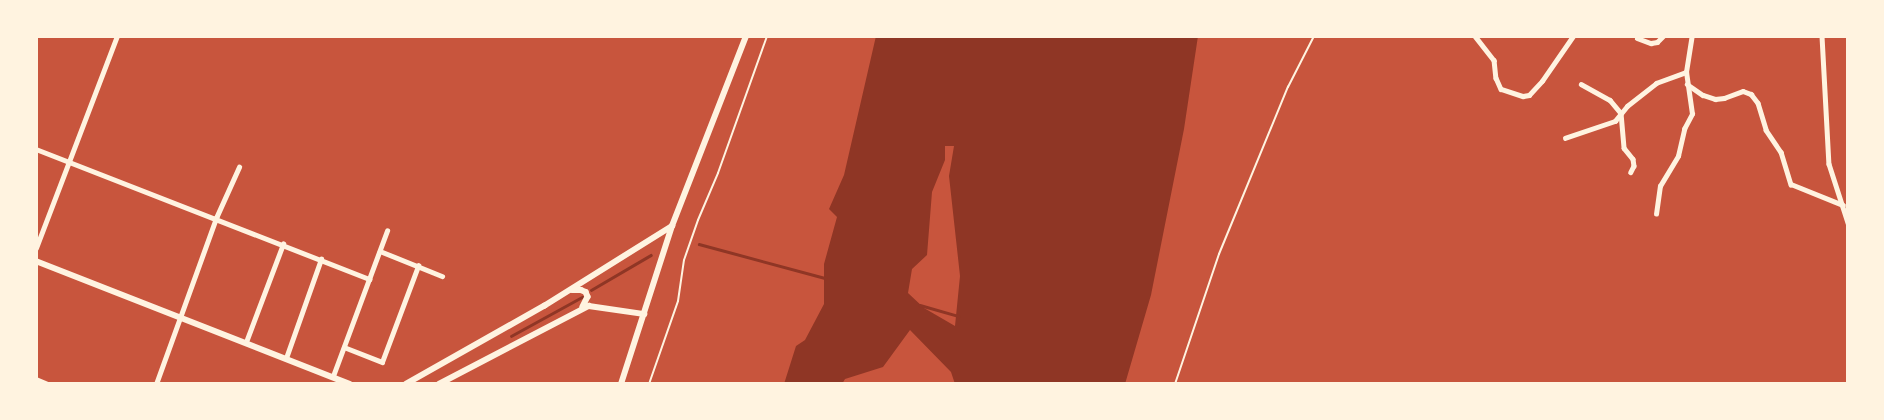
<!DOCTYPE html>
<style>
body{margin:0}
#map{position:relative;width:1884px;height:420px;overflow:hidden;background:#c8553d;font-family:Commissioner,sans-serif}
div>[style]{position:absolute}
.water>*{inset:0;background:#8f3625}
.stream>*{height:2.5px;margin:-1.25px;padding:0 1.25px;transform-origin:1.25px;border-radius:1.25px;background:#8f3625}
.path>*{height:2px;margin:-1px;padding:0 1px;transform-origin:1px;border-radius:1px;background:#fff3e0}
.minor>*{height:4.5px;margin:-2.25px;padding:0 2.25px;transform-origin:2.25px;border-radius:2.25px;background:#fff3e0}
.tertiary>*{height:5.5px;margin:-2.75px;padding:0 2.75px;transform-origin:2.75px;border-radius:2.75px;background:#fff3e0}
span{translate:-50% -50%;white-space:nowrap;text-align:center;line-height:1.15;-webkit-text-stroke:4.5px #fff3e0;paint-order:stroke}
.frame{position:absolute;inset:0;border:38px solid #fff3e0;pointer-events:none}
</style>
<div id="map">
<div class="water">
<i style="clip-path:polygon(evenodd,876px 36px,1198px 36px,1184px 129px,1151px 295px,1125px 384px,955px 384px,951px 372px,910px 330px,883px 367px,845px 379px,842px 384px,784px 384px,796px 346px,805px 340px,824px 304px,824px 264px,837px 217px,829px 209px,844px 175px,876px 36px,945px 146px,954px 146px,949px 176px,960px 276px,955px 326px,924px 308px,908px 293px,912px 269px,927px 255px,932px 192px,945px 160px,945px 146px)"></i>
</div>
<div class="stream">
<i style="left:699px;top:244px;width:131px;rotate:15.1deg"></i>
<i style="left:591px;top:290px;width:69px;rotate:-30.3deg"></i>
<i style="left:920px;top:305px;width:40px;rotate:16deg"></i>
<i style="left:511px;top:336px;width:81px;rotate:-28.8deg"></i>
</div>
<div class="path">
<i style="left:649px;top:384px;width:88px;rotate:-70.7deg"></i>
<i style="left:678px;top:301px;width:41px;rotate:-81.7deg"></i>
<i style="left:684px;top:260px;width:42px;rotate:-70.7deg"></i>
<i style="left:698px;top:220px;width:51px;rotate:-66.9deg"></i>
<i style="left:718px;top:173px;width:145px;rotate:-70.3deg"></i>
<i style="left:1175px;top:384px;width:137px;rotate:-71.3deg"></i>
<i style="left:1219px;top:254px;width:181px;rotate:-67.6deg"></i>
<i style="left:1288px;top:87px;width:57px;rotate:-63deg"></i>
</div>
<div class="minor">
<i style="left:1475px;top:36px;width:31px;rotate:52deg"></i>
<i style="left:1494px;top:60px;width:18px;rotate:84deg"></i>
<i style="left:1496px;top:78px;width:12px;rotate:66deg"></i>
<i style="left:1501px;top:89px;width:23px;rotate:18deg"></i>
<i style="left:1523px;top:96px;width:6px;rotate:-9deg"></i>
<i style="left:1529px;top:95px;width:19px;rotate:-47deg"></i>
<i style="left:1542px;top:81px;width:55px;rotate:-55.4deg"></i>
<i style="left:1822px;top:36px;width:128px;rotate:86.9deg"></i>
<i style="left:1829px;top:164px;width:62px;rotate:72.1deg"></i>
<i style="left:1637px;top:38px;width:15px;rotate:20deg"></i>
<i style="left:1651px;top:43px;width:6px;rotate:-9deg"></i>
<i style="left:1657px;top:42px;width:8px;rotate:-45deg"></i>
<i style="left:1581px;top:84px;width:33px;rotate:29deg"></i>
<i style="left:1610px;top:100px;width:17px;rotate:50deg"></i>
<i style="left:1621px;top:113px;width:35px;rotate:85deg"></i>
<i style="left:1624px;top:148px;width:14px;rotate:51deg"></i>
<i style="left:1633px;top:159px;width:7px;rotate:82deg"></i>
<i style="left:1634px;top:166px;width:7px;rotate:117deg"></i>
<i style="left:1687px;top:84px;width:19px;rotate:35deg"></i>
<i style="left:1703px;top:95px;width:13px;rotate:18deg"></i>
<i style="left:1715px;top:99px;width:9px;rotate:-6deg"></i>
<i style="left:1724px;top:98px;width:20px;rotate:-20deg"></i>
<i style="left:1743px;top:91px;width:9px;rotate:21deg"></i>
<i style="left:1751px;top:94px;width:11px;rotate:52deg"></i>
<i style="left:1758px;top:103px;width:28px;rotate:73deg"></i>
<i style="left:1766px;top:130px;width:27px;rotate:56deg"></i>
<i style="left:1781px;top:152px;width:34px;rotate:73deg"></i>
<i style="left:1791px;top:184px;width:56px;rotate:22deg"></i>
<i style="left:1565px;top:138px;width:53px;rotate:-18.8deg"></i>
<i style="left:1615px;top:121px;width:19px;rotate:-51deg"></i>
<i style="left:1627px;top:106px;width:37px;rotate:-38deg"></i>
<i style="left:1656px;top:83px;width:32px;rotate:-20deg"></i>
<i style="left:36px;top:149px;width:358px;rotate:21.3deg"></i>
<i style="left:1656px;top:214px;width:28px;rotate:-82deg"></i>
<i style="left:1660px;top:186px;width:35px;rotate:-59deg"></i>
<i style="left:1678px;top:156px;width:28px;rotate:-77deg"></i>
<i style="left:1684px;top:129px;width:17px;rotate:-62deg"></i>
<i style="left:1692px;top:114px;width:42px;rotate:-98.1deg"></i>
<i style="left:1686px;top:72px;width:36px;rotate:-81deg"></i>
<i style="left:36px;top:248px;width:227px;rotate:-69.1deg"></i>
<i style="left:380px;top:251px;width:67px;rotate:22deg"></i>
<i style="left:246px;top:342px;width:105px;rotate:-69.3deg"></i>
<i style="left:344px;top:347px;width:41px;rotate:21.5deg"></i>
<i style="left:382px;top:362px;width:103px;rotate:-69.4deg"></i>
<i style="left:286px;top:358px;width:105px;rotate:-70.5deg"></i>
<i style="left:333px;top:376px;width:155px;rotate:-69.6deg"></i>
<i style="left:36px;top:379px;width:13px;rotate:23deg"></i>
<i style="left:156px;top:384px;width:177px;rotate:-70.1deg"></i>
<i style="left:216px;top:218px;width:56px;rotate:-65.7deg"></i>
</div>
<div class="tertiary">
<i style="left:36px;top:261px;width:337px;rotate:21.4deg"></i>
<i style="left:572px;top:290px;width:9px"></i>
<i style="left:581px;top:290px;width:5px;rotate:22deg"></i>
<i style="left:586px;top:292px;width:5px;rotate:68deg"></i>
<i style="left:588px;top:297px;width:11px;rotate:117deg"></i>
<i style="left:406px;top:384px;width:159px;rotate:-29.5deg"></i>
<i style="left:544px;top:306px;width:151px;rotate:-32deg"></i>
<i style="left:439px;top:384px;width:169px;rotate:-27.5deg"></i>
<i style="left:589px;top:306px;width:56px;rotate:8.3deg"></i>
<i style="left:621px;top:384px;width:166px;rotate:-72.1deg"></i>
<i style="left:672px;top:226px;width:204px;rotate:-68.7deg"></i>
</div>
<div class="frame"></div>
</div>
